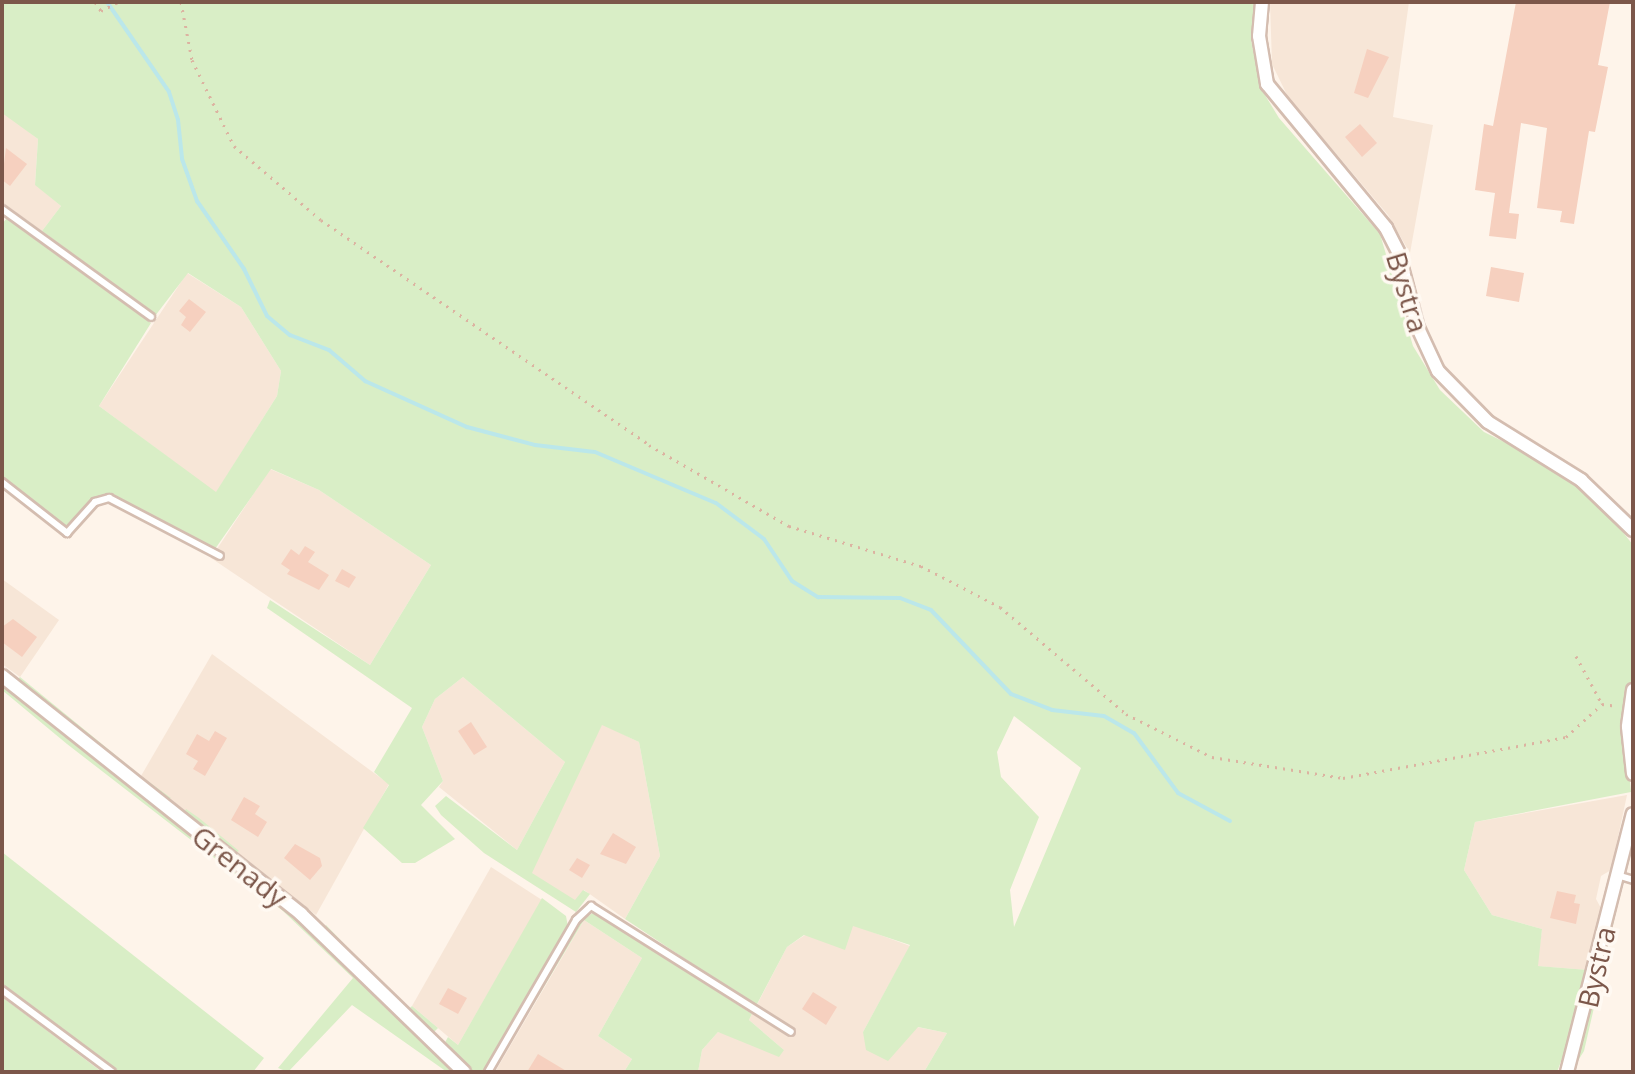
<!DOCTYPE html>
<style>
body{margin:0}
#map{position:relative;width:1635px;height:1074px;overflow:hidden;background:#fef4ea;font-family:"Open Sans",sans-serif}
div>[style]{position:absolute}
.residential>*{inset:0;background:#f7e6d7}
.green>*{inset:0;background:#d9eec6}
.stream>*{height:4px;margin:-2px;padding:0 2px;transform-origin:2px;border-radius:2px;background:#bbe7ea}
.building>*{inset:0;background:#f6d0bf}
.path>*{height:3px;margin-top:-1.5px;transform-origin:0;background:repeating-linear-gradient(90deg,#dcb3a1 0 2px,transparent 0 8px)}
.roads{filter:drop-shadow(2px 0 #d4bdb0) drop-shadow(-2px 0 #d4bdb0) drop-shadow(0 2px #d4bdb0) drop-shadow(0 -2px #d4bdb0)}
.service>*{height:6px;margin:-3px;padding:0 3px;transform-origin:3px;border-radius:3px;background:#fff}
.minor>*{height:12px;margin:-6px;padding:0 6px;transform-origin:6px;border-radius:6px;background:#fff}
span{translate:-50% -50%;white-space:nowrap;text-align:center;line-height:1.15;-webkit-text-stroke:7px #fff9f2;paint-order:stroke}
.street-label{font-size:28px;color:#7c574a}
.frame{position:absolute;inset:0;border:4px solid #7c574a;pointer-events:none}
</style>
<div id="map">
<div class="residential">
<i style="clip-path:polygon(1270px 2px,1409px 2px,1393px 117px,1433px 125px,1410px 253px,1388px 215px,1288px 97px,1272px 64px)"></i>
<i style="clip-path:polygon(3px 112px,38px 139px,35px 184px,61px 206px,42px 231px,2px 202px)"></i>
<i style="clip-path:polygon(187px 273px,241px 307px,281px 371px,277px 396px,216px 493px,99px 406px)"></i>
<i style="clip-path:polygon(270px 469px,319px 490px,431px 565px,370px 665px,211px 558px)"></i>
<i style="clip-path:polygon(2px 579px,59px 620px,20px 677px,2px 664px)"></i>
<i style="clip-path:polygon(212px 654px,389px 784px,316px 915px,141px 776px)"></i>
<i style="clip-path:polygon(463px 677px,565px 762px,517px 850px,439px 787px,443px 781px,422px 727px,435px 699px)"></i>
<i style="clip-path:polygon(602px 724px,639px 742px,660px 856px,625px 919px,584px 890px,575px 901px,531px 873px)"></i>
<i style="clip-path:polygon(1627px 795px,1611px 870px,1601px 876px,1596px 899px,1602px 910px,1588px 970px,1537px 966px,1542px 929px,1492px 915px,1464px 870px,1475px 822px)"></i>
<i style="clip-path:polygon(491px 867px,542px 900px,458px 1045px,412px 1006px)"></i>
<i style="clip-path:polygon(584px 920px,642px 958px,598px 1036px,632px 1059px,624px 1072px,495px 1072px)"></i>
<i style="clip-path:polygon(853px 925px,910px 946px,863px 1032px,917px 1027px,947px 1033px,924px 1072px,698px 1072px,702px 1050px,718px 1032px,784px 1050px,749px 1020px,787px 947px,805px 935px)"></i>
</div>
<div class="green">
<i style="clip-path:polygon(evenodd,2px 2px,1254px 2px,1251px 39px,1260px 87px,1279px 118px,1380px 234px,1413px 346px,1440px 390px,1484px 432px,1553px 466px,1607px 512px,1633px 545px,1633px 671px,1624px 727px,1631px 792px,1475px 822px,1464px 870px,1492px 915px,1542px 929px,1538px 966px,1588px 970px,1602px 910px,1572px 1049px,1565px 1051px,1557px 1072px,924px 1072px,947px 1033px,918px 1027px,888px 1061px,866px 1050px,863px 1032px,910px 945px,853px 926px,845px 950px,804px 935px,787px 947px,756px 1006px,625px 919px,660px 856px,639px 742px,602px 725px,532px 873px,575px 900px,583px 890px,590px 894px,576px 912px,484px 853px,441px 815px,435px 806px,446px 796px,517px 850px,565px 762px,463px 677px,435px 699px,422px 727px,443px 781px,421px 805px,455px 839px,415px 863px,402px 863px,363px 828px,389px 785px,374px 772px,412px 708px,267px 608px,270px 600px,370px 665px,431px 565px,319px 490px,271px 469px,215px 549px,110px 494px,86px 505px,70px 530px,2px 477px,2px 224px,7px 218px,151px 323px,99px 406px,216px 492px,277px 396px,281px 371px,241px 307px,188px 273px,155px 316px,42px 231px,61px 206px,35px 185px,38px 139px,2px 113px,2px 2px,1014px 716px,1081px 768px,1014px 927px,1010px 890px,1039px 817px,1001px 777px,997px 752px,1014px 716px)"></i>
<i style="clip-path:polygon(20px 677px,141px 776px,171px 798px,165px 800px,16px 681px)"></i>
<i style="clip-path:polygon(2px 683px,265px 892px,457px 1072px,447px 1072px,352px 1005px,288px 1072px,278px 1068px,353px 978px,283px 911px,67px 744px,2px 690px)"></i>
<i style="clip-path:polygon(186px 809px,199px 818px,239px 851px,233px 854px,184px 813px)"></i>
<i style="clip-path:polygon(2px 852px,264px 1058px,253px 1072px,119px 1072px,2px 984px)"></i>
<i style="clip-path:polygon(1622px 886px,1584px 1051px,1571px 1072px,1586px 1029px)"></i>
<i style="clip-path:polygon(542px 898px,566px 916px,568px 927px,484px 1071px,472px 1072px,443px 1046px,448px 1037px,458px 1045px)"></i>
<i style="clip-path:polygon(594px 912px,752px 1014px,749px 1020px,784px 1050px,779px 1057px,718px 1032px,702px 1050px,698px 1072px,624px 1072px,632px 1059px,598px 1036px,642px 958px,584px 920px,493px 1072px,579px 923px)"></i>
<i style="clip-path:polygon(326px 925px,408px 1010px,412px 1006px,438px 1028px,430px 1036px,324px 929px)"></i>
<i style="clip-path:polygon(2px 997px,17px 1008px,102px 1072px,2px 1072px)"></i>
</div>
<div class="stream">
<i style="left:107px;top:2px;width:109px;rotate:55.4deg"></i>
<i style="left:169px;top:92px;width:29px;rotate:72deg"></i>
<i style="left:178px;top:120px;width:39px;rotate:84deg"></i>
<i style="left:182px;top:159px;width:45px;rotate:70.3deg"></i>
<i style="left:197px;top:201px;width:83px;rotate:55.3deg"></i>
<i style="left:244px;top:269px;width:52px;rotate:63.9deg"></i>
<i style="left:267px;top:316px;width:30px;rotate:40deg"></i>
<i style="left:290px;top:335px;width:42px;rotate:21deg"></i>
<i style="left:329px;top:350px;width:48px;rotate:40.7deg"></i>
<i style="left:365px;top:381px;width:112px;rotate:24.3deg"></i>
<i style="left:467px;top:427px;width:70px;rotate:14.8deg"></i>
<i style="left:535px;top:445px;width:60px;rotate:6.7deg"></i>
<i style="left:595px;top:452px;width:131px;rotate:22.9deg"></i>
<i style="left:716px;top:503px;width:60px;rotate:36.9deg"></i>
<i style="left:764px;top:539px;width:50px;rotate:56.3deg"></i>
<i style="left:792px;top:581px;width:31px;rotate:32deg"></i>
<i style="left:818px;top:597px;width:82px;rotate:0.7deg"></i>
<i style="left:900px;top:598px;width:33px;rotate:21deg"></i>
<i style="left:931px;top:610px;width:116px;rotate:46.4deg"></i>
<i style="left:1011px;top:694px;width:44px;rotate:21.3deg"></i>
<i style="left:1052px;top:710px;width:52px;rotate:6.6deg"></i>
<i style="left:1104px;top:716px;width:34px;rotate:30deg"></i>
<i style="left:1134px;top:733px;width:74px;rotate:53.7deg"></i>
<i style="left:1178px;top:793px;width:59px;rotate:28.3deg"></i>
</div>
<div class="building">
<i style="clip-path:polygon(1516px 2px,1610px 2px,1598px 65px,1608px 67px,1595px 132px,1589px 131px,1574px 224px,1560px 222px,1562px 211px,1537px 208px,1547px 128px,1521px 123px,1509px 213px,1519px 214px,1516px 239px,1489px 236px,1495px 193px,1475px 190px,1484px 124px,1493px 126px)"></i>
<i style="clip-path:polygon(1367px 49px,1389px 57px,1368px 98px,1354px 93px)"></i>
<i style="clip-path:polygon(1360px 124px,1377px 143px,1362px 157px,1345px 137px)"></i>
<i style="clip-path:polygon(6px 148px,27px 164px,10px 186px,2px 180px)"></i>
<i style="clip-path:polygon(1491px 267px,1524px 273px,1519px 302px,1486px 296px)"></i>
<i style="clip-path:polygon(189px 299px,206px 312px,190px 332px,181px 325px,186px 317px,179px 311px)"></i>
<i style="clip-path:polygon(305px 546px,315px 552px,308px 562px,329px 575px,319px 590px,287px 574px,290px 570px,281px 564px,291px 549px,299px 555px)"></i>
<i style="clip-path:polygon(342px 569px,356px 577px,349px 588px,335px 581px)"></i>
<i style="clip-path:polygon(13px 619px,37px 637px,22px 657px,2px 642px,2px 627px)"></i>
<i style="clip-path:polygon(471px 722px,487px 747px,474px 755px,458px 731px)"></i>
<i style="clip-path:polygon(215px 731px,227px 738px,205px 776px,193px 769px,198px 761px,186px 754px,197px 734px,209px 741px)"></i>
<i style="clip-path:polygon(244px 797px,260px 806px,255px 814px,267px 822px,258px 837px,231px 820px)"></i>
<i style="clip-path:polygon(613px 833px,636px 847px,626px 864px,600px 854px)"></i>
<i style="clip-path:polygon(295px 844px,320px 858px,322px 866px,310px 880px,284px 858px)"></i>
<i style="clip-path:polygon(577px 858px,590px 865px,582px 878px,569px 870px)"></i>
<i style="clip-path:polygon(1557px 891px,1576px 895px,1574px 903px,1580px 904px,1576px 924px,1550px 918px)"></i>
<i style="clip-path:polygon(448px 988px,467px 998px,458px 1014px,439px 1004px)"></i>
<i style="clip-path:polygon(813px 992px,837px 1007px,826px 1025px,802px 1009px)"></i>
<i style="clip-path:polygon(538px 1054px,568px 1072px,527px 1072px)"></i>
</div>
<div class="path">
<i style="left:95px;top:2px;width:11px;rotate:56deg"></i>
<i style="left:101px;top:11px;width:19px;rotate:-28deg"></i>
<i style="left:181px;top:2px;width:59px;rotate:79.3deg"></i>
<i style="left:192px;top:60px;width:96px;rotate:64deg"></i>
<i style="left:234px;top:146px;width:114px;rotate:40.4deg"></i>
<i style="left:321px;top:220px;width:398px;rotate:34.4deg"></i>
<i style="left:649px;top:445px;width:162px;rotate:30.1deg"></i>
<i style="left:789px;top:526px;width:138px;rotate:16.9deg"></i>
<i style="left:921px;top:566px;width:89px;rotate:27.4deg"></i>
<i style="left:1000px;top:607px;width:165px;rotate:40.3deg"></i>
<i style="left:1126px;top:714px;width:96px;rotate:26.6deg"></i>
<i style="left:1212px;top:757px;width:133px;rotate:9.1deg"></i>
<i style="left:1343px;top:778px;width:227px;rotate:-10.4deg"></i>
<i style="left:1566px;top:737px;width:49px;rotate:-42.5deg"></i>
<i style="left:1576px;top:656px;width:55px;rotate:61.6deg"></i>
<i style="left:1602px;top:704px;width:16px;rotate:7deg"></i>
</div>
<div class="roads">
<div class="service">
<i style="left:2px;top:209px;width:184px;rotate:35.9deg"></i>
<i style="left:2px;top:482px;width:83px;rotate:38.1deg"></i>
<i style="left:67px;top:533px;width:42px;rotate:-47.9deg"></i>
<i style="left:95px;top:502px;width:15px;rotate:-16deg"></i>
<i style="left:109px;top:498px;width:125px;rotate:27.6deg"></i>
<i style="left:1617px;top:875px;width:17px;rotate:17deg"></i>
<i style="left:2px;top:990px;width:137px;rotate:36.7deg"></i>
<i style="left:488px;top:1072px;width:176px;rotate:-59.9deg"></i>
<i style="left:576px;top:920px;width:21px;rotate:-43deg"></i>
<i style="left:591px;top:906px;width:236px;rotate:32.2deg"></i>
</div>
<div class="minor">
<i style="left:1262px;top:2px;width:34px;rotate:95deg"></i>
<i style="left:1259px;top:36px;width:49px;rotate:80.5deg"></i>
<i style="left:1267px;top:84px;width:187px;rotate:50.4deg"></i>
<i style="left:1386px;top:228px;width:27px;rotate:63deg"></i>
<i style="left:1398px;top:252px;width:79px;rotate:75.3deg"></i>
<i style="left:1418px;top:328px;width:47px;rotate:65.1deg"></i>
<i style="left:1438px;top:371px;width:71px;rotate:45.6deg"></i>
<i style="left:1488px;top:422px;width:110px;rotate:31.9deg"></i>
<i style="left:1581px;top:480px;width:72px;rotate:43.9deg"></i>
<i style="left:2px;top:676px;width:382px;rotate:38.5deg"></i>
<i style="left:301px;top:914px;width:227px;rotate:44.1deg"></i>
<i style="left:1633px;top:690px;width:37px;rotate:98deg"></i>
<i style="left:1628px;top:727px;width:47px;rotate:83.9deg"></i>
<i style="left:1567px;top:1072px;width:266px;rotate:-75.7deg"></i>
</div>
</div>
<div class="street-label">
<span style="left:1408px;top:292px;rotate:73deg">Bystra</span>
<span style="left:240px;top:866px;rotate:38deg">Grenady</span>
<span style="left:1596px;top:967px;rotate:-77deg">Bystra</span>
</div>
<div class="frame"></div>
</div>
